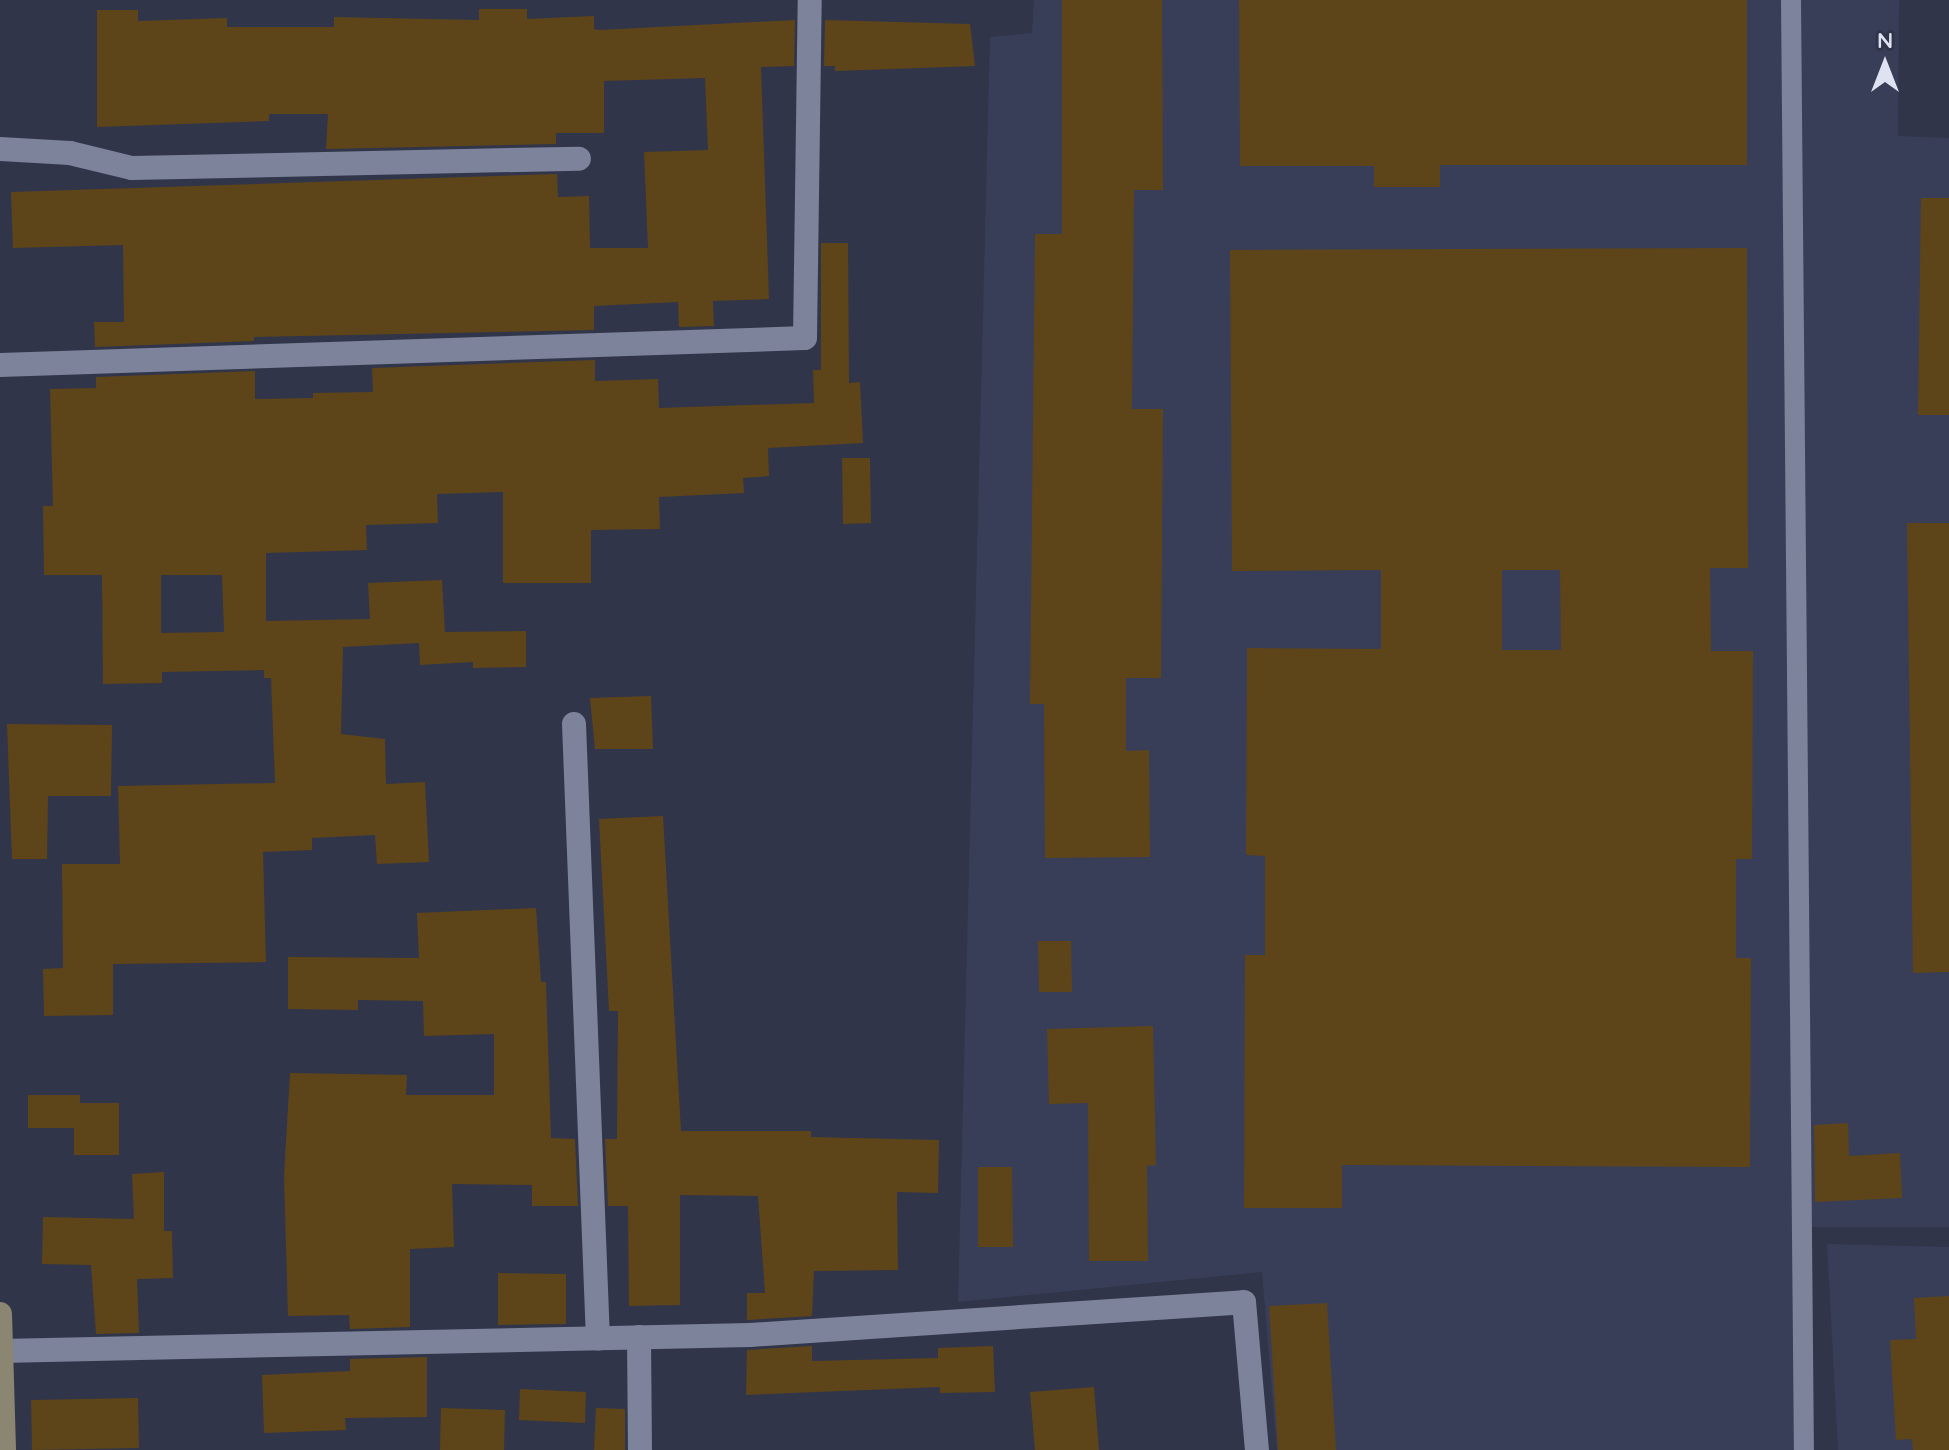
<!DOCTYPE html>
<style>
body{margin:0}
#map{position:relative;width:1949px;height:1450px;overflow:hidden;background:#31354a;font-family:Quicksand,sans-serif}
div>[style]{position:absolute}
.built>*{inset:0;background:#383e58}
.building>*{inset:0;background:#5e4519}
.service>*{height:20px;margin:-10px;padding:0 10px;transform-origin:10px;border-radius:10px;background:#7d839a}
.minor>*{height:24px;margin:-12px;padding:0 12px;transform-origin:12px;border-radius:12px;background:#7d839a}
.secondary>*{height:24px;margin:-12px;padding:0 12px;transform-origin:12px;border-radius:12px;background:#8b8672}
span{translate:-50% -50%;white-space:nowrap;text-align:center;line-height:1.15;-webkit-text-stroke:7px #31354a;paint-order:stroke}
.north{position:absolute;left:1845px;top:24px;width:80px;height:80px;-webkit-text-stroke:6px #31354a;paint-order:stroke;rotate:0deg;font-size:22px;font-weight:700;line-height:32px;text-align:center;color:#dfe2f0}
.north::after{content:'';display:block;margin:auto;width:28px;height:36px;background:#dfe2f0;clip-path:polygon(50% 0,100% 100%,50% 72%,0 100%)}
</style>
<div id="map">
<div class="built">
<i style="clip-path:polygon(1034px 0,1899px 0,1898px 136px,1949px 138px,1949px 1227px,1806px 1227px,1814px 1450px,1277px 1450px,1262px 1272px,958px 1302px,990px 37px,1032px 33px)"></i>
<i style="clip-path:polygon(1827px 1244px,1949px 1247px,1949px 1450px,1838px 1450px)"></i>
</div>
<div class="building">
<i style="clip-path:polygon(1062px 0,1162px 0,1163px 190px,1134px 190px,1132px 409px,1163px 409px,1161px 678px,1126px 678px,1126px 751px,1149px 750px,1150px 857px,1045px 858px,1044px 704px,1030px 704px,1035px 234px,1062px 234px)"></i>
<i style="clip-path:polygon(1239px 0,1747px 0,1747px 165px,1440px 165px,1440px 187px,1374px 187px,1374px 166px,1240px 166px)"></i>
<i style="clip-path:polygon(479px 9px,527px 9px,527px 19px,594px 16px,594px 29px,600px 30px,795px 20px,794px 66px,761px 67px,769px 299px,713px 301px,714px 326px,679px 327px,678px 302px,594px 306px,594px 330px,254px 337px,254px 341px,95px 347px,94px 322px,124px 322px,123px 245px,13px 248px,11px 192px,557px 174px,558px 197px,589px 196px,590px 248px,648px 248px,644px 152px,708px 150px,705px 78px,604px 81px,604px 133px,556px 133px,556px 144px,326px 149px,328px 114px,269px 114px,269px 121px,97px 127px,97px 10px,138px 10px,138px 21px,227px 18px,227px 27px,334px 27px,334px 17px,479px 20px)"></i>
<i style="clip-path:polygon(825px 20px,970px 24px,975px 66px,835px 71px,835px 66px,824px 66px)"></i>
<i style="clip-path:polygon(1921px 198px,1949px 198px,1949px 415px,1918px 415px)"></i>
<i style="clip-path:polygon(evenodd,821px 243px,848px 243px,849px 383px,860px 382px,863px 443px,768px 448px,769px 476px,743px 478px,744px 493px,659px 497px,660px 529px,591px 530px,591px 583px,503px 583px,503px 492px,437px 494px,438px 523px,366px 525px,367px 550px,266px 553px,266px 621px,370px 619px,368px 583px,442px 580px,445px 632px,526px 631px,526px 667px,473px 668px,473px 662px,420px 665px,419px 643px,343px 647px,341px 734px,385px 739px,386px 784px,425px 782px,429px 862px,377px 864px,375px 835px,312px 838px,312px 850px,263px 852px,266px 962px,113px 964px,113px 1015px,44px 1016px,43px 969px,63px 968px,62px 864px,120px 864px,118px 786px,275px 783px,271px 678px,264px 678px,264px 670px,162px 672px,162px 683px,103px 684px,102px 575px,44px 575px,43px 506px,53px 506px,50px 389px,96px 388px,96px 377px,255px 371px,255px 399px,313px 398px,313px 393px,373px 392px,372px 368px,595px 360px,595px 381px,658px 379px,659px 408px,814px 403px,813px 370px,821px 370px,821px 243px,161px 575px,222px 575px,224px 632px,161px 633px,161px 575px)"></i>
<i style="clip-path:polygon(evenodd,1747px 248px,1748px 568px,1710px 568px,1711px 651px,1753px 651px,1752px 859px,1736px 859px,1736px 958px,1751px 958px,1750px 1167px,1342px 1165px,1342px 1208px,1244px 1208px,1245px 955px,1265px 955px,1265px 856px,1246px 855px,1247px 648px,1381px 649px,1381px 570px,1232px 571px,1230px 250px,1747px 248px,1502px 570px,1560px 570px,1561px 650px,1502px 650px,1502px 570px)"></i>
<i style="clip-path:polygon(842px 458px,870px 458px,871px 523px,843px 524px)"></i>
<i style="clip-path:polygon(1907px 523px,1949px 523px,1949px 972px,1913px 973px)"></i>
<i style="clip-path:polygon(651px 696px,653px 749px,595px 749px,590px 698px)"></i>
<i style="clip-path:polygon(7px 724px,112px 725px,111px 796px,48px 796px,47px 859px,12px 859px)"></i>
<i style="clip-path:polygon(663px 816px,681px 1131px,811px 1131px,811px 1137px,939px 1140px,938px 1193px,897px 1192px,898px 1270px,814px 1271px,812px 1316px,747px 1320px,747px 1293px,765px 1293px,758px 1196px,680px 1195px,680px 1305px,629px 1306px,628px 1206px,608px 1206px,605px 1139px,617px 1139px,618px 1011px,609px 1011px,599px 819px)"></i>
<i style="clip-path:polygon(536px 908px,541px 982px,546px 982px,551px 1138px,575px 1139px,578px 1206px,532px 1206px,532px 1185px,452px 1184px,454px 1247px,410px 1249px,410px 1327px,350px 1329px,349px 1315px,288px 1316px,284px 1177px,290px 1073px,407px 1075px,406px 1095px,494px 1095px,494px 1034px,424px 1036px,423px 1001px,358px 1000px,358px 1010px,288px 1009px,288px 957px,419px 958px,417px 913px)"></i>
<i style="clip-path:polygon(1038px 941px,1071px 941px,1072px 992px,1039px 992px)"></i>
<i style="clip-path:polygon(1153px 1026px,1156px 1165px,1147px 1166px,1148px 1261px,1089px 1261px,1088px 1103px,1049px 1104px,1047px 1029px)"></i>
<i style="clip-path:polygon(28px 1095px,80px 1095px,80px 1103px,119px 1103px,119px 1155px,74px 1155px,74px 1128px,28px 1128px)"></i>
<i style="clip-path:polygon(1848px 1123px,1849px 1156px,1900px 1153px,1902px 1198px,1815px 1202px,1814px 1125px)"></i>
<i style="clip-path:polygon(978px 1167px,1012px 1167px,1013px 1247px,978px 1247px)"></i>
<i style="clip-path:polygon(164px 1172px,164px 1231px,172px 1231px,173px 1278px,137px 1279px,139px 1333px,96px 1334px,91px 1265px,42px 1264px,43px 1217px,134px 1219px,132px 1174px)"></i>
<i style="clip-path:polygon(498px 1273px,566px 1274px,566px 1324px,498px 1325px)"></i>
<i style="clip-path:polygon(1949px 1296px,1949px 1450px,1913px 1450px,1912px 1439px,1896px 1440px,1890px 1340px,1916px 1339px,1914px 1298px)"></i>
<i style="clip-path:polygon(1327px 1303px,1336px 1450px,1278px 1450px,1269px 1306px)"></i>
<i style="clip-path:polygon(812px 1346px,812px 1361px,938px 1358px,938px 1348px,993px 1346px,995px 1392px,940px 1393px,940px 1387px,746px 1395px,747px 1350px)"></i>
<i style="clip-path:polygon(427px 1357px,427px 1417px,345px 1418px,346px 1430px,264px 1433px,262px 1375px,350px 1371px,350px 1359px)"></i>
<i style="clip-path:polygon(1094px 1387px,1099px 1450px,1035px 1450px,1030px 1392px)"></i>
<i style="clip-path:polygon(520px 1389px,586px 1392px,585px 1423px,519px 1420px)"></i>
<i style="clip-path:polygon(138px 1398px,139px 1448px,32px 1450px,31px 1400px)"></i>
<i style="clip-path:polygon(441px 1408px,505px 1410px,504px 1450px,440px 1450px)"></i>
<i style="clip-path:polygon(596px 1408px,625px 1409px,625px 1450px,594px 1450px)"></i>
</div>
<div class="service">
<i style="left:1791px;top:0;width:1450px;rotate:89.49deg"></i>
</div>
<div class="minor">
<i style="left:0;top:149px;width:70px;rotate:3.3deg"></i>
<i style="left:70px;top:153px;width:64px;rotate:13.6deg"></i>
<i style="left:132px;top:168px;width:447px;rotate:-1.2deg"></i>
<i style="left:0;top:365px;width:805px;rotate:-1.92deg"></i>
<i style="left:805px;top:338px;width:338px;rotate:-89.2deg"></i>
<i style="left:574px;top:724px;width:615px;rotate:87.77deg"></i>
<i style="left:639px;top:1337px;width:113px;rotate:89.5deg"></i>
<i style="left:1px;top:1351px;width:749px;rotate:-1.22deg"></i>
<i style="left:750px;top:1335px;width:495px;rotate:-3.8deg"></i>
<i style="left:1244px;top:1302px;width:149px;rotate:85deg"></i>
</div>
<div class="secondary">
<i style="left:0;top:1314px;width:136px;rotate:88.3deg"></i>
</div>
<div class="north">N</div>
</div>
